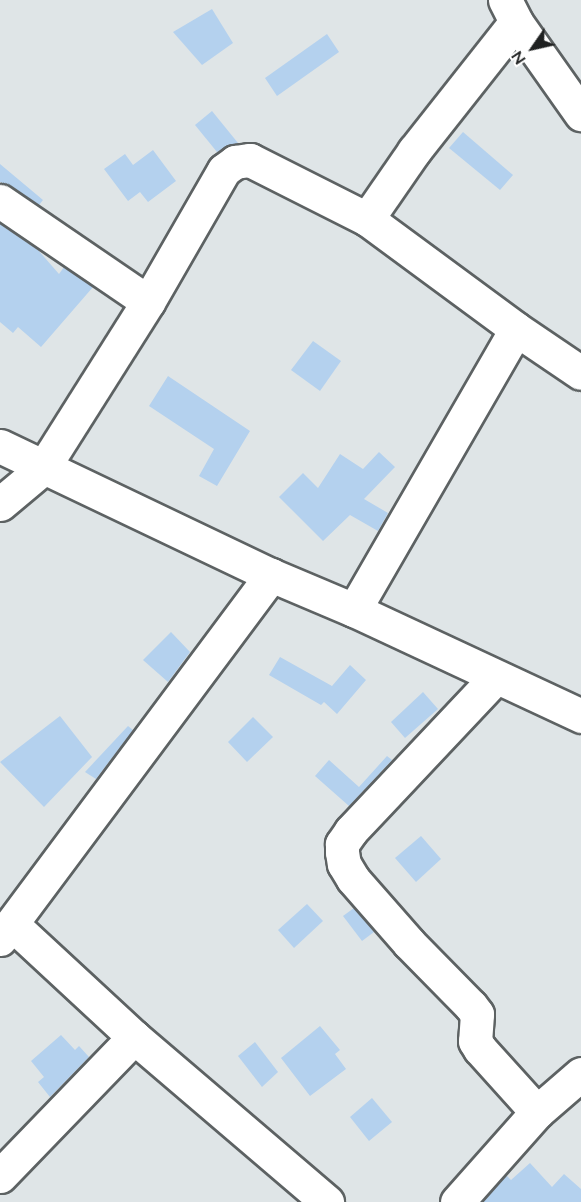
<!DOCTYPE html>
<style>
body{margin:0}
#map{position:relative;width:581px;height:1202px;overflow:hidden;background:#dfe5e7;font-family:Mulish,sans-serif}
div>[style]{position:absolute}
.building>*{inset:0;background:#b4d1ee}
.roads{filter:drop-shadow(2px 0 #5d6263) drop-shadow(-2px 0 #5d6263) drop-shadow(0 2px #5d6263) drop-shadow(0 -2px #5d6263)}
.minor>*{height:33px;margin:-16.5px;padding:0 16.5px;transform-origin:16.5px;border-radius:16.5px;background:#fff}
span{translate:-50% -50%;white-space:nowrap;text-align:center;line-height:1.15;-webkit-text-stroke:4.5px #fff;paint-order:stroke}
.north{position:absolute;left:503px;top:18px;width:60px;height:60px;-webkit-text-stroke:4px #fff;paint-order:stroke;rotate:236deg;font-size:16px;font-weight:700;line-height:24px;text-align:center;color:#1f2121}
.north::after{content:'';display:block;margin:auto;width:21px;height:27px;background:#1f2121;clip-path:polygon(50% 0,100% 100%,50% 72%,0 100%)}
</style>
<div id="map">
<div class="building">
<i style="clip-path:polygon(212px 9px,233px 43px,202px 65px,173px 32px)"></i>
<i style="clip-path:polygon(327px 34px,339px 52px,277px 96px,265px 78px)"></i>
<i style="clip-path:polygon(212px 111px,238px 143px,217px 152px,195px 125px)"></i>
<i style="clip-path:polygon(463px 132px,513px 175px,500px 190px,449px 148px)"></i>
<i style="clip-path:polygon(153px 150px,176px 181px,148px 202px,140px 192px,128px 201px,104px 169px,125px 154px,133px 165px)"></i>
<i style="clip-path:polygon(0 164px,43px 200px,39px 205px,11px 186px,0 182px)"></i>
<i style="clip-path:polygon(0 224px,38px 250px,59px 274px,64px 267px,93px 287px,41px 347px,18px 327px,13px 333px,0 322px)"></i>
<i style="clip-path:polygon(313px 341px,341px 361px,320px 391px,291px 370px)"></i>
<i style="clip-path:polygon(168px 376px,250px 431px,217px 486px,199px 476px,214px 449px,149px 406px)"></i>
<i style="clip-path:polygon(379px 452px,395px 467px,364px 499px,388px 513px,378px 531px,350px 515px,323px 541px,279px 497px,303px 473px,318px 488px,340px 454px,363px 469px)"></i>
<i style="clip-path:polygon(171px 632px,190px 652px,168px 682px,143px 660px)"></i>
<i style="clip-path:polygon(280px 657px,332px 686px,350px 665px,366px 680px,337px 714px,324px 702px,321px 705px,269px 675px)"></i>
<i style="clip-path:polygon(423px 692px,438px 709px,405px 738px,391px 722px)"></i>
<i style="clip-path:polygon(60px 716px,92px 757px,44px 807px,0 762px)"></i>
<i style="clip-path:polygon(253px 717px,273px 737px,247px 762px,228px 742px)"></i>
<i style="clip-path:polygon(128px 726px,133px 730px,96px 779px,85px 772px)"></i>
<i style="clip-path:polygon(387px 756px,392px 760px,349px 806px,315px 776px,329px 760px,359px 787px)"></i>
<i style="clip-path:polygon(421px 836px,441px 859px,416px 882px,395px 858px)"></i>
<i style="clip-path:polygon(307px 904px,323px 921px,294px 948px,278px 930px)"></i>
<i style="clip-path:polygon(354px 908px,374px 932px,362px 941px,343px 916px)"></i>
<i style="clip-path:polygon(320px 1026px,340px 1050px,335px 1054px,346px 1069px,310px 1096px,281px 1058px)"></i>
<i style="clip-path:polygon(61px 1035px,75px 1050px,79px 1046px,89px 1057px,50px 1097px,38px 1082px,44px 1077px,31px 1061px)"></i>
<i style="clip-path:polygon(255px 1042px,278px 1072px,262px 1087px,238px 1056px)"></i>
<i style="clip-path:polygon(372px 1098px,392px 1122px,369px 1141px,350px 1117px)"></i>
<i style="clip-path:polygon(530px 1163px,552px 1187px,564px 1174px,581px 1189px,581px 1202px,482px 1202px,506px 1175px,511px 1180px)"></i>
</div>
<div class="roads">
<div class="minor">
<i style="left:505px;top:0;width:25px;rotate:63deg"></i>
<i style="left:516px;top:22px;width:113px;rotate:54.8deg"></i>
<i style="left:0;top:201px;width:179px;rotate:34.3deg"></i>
<i style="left:367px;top:219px;width:83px;rotate:-55.3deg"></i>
<i style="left:414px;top:151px;width:164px;rotate:-51.7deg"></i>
<i style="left:0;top:446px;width:300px;rotate:25.5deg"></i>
<i style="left:271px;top:575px;width:90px;rotate:22.9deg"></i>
<i style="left:354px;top:610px;width:251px;rotate:25deg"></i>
<i style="left:0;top:504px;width:56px;rotate:-39.9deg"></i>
<i style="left:43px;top:468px;width:196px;rotate:-57.7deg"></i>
<i style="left:148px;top:302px;width:152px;rotate:-60.1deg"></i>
<i style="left:224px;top:170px;width:14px;rotate:-36deg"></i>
<i style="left:235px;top:162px;width:15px;rotate:-8deg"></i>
<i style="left:250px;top:160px;width:131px;rotate:26.8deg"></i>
<i style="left:367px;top:219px;width:185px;rotate:36.4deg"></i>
<i style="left:516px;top:329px;width:78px;rotate:34.1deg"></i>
<i style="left:354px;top:610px;width:324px;rotate:-60deg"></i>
<i style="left:496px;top:677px;width:212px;rotate:133.3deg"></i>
<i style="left:351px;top:831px;width:16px;rotate:125deg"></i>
<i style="left:342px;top:844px;width:8px;rotate:90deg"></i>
<i style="left:342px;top:852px;width:12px;rotate:81deg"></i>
<i style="left:344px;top:864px;width:17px;rotate:59deg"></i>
<i style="left:353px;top:879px;width:85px;rotate:48.8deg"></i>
<i style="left:409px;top:943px;width:88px;rotate:45.5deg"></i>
<i style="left:471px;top:1006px;width:10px;rotate:53deg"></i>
<i style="left:477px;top:1014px;width:27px;rotate:94deg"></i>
<i style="left:475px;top:1041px;width:9px;rotate:58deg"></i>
<i style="left:480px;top:1049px;width:85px;rotate:47.9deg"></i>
<i style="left:13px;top:925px;width:165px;rotate:42.8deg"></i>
<i style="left:134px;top:1037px;width:254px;rotate:40.5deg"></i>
<i style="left:0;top:939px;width:454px;rotate:-53.3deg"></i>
<i style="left:0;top:1176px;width:193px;rotate:-46deg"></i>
<i style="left:457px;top:1202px;width:120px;rotate:-48.4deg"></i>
<i style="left:537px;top:1112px;width:58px;rotate:-40.8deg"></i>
</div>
</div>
<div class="north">N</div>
</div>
